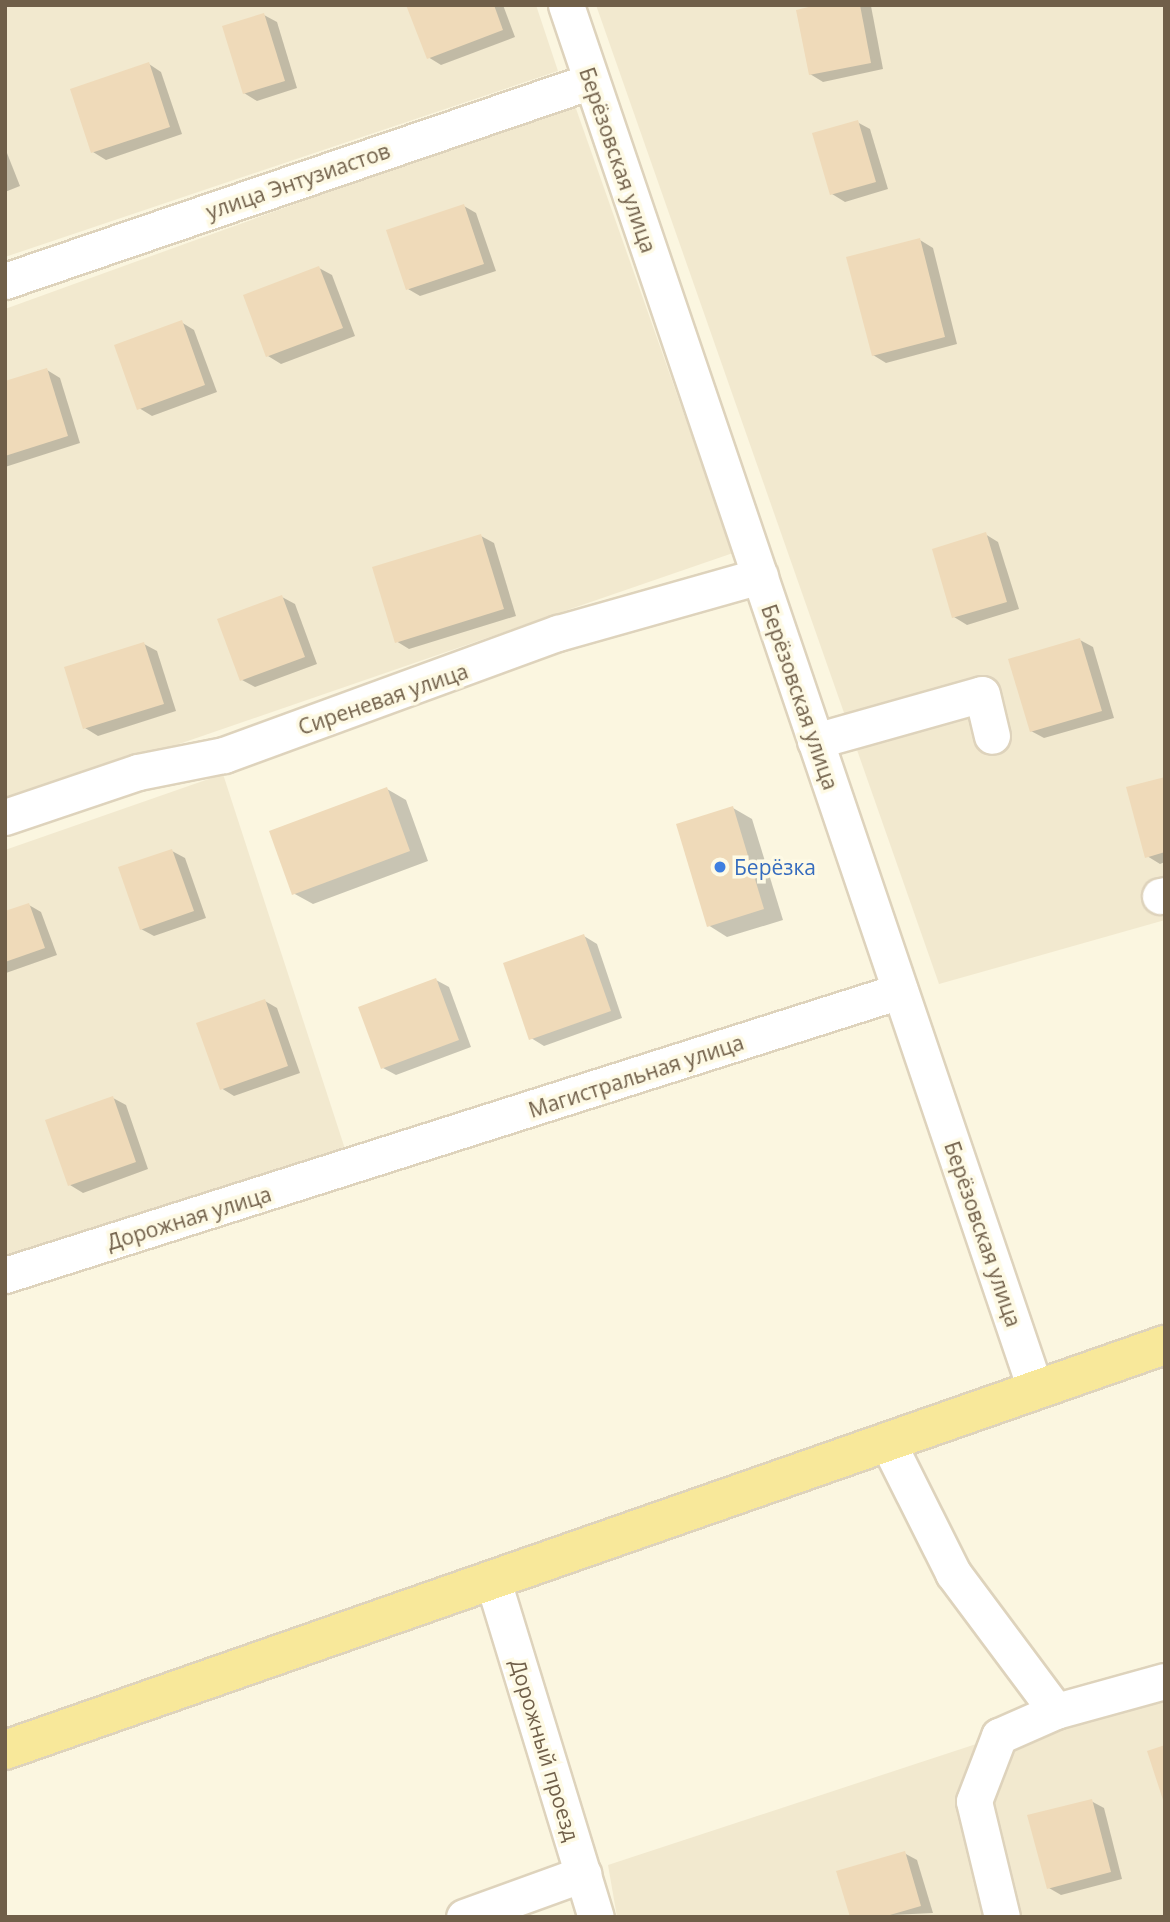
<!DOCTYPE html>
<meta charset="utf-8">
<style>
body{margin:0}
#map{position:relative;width:1170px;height:1922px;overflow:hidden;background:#fbf6e0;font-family:"Open Sans",sans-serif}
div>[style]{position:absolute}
.residential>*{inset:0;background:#f2e9cf}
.shadow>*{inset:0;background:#0003}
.building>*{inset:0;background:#efdab9}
.roads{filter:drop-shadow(2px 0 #ded3bc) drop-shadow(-2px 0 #ded3bc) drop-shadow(0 2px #ded3bc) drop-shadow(0 -2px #ded3bc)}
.minor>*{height:35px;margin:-17.5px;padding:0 17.5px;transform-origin:17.5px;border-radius:17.5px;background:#fff}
.major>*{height:38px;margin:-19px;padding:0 19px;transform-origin:19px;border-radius:19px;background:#f8e89a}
.dots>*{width:19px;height:19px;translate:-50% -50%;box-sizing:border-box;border:4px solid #fefae5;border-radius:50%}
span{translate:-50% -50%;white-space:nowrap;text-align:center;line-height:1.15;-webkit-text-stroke:7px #fefae5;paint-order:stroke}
.street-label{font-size:21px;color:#705f49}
.shop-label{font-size:21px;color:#366cbe}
.left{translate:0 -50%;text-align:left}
.frame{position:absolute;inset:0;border:7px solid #705f49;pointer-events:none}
</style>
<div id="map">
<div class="residential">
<i style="clip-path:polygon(5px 5px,536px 5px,558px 71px,5px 257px)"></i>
<i style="clip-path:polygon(596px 5px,1165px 5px,1165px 920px,939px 984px)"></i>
<i style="clip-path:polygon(574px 103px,733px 553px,5px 804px,5px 309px)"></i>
<i style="clip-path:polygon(223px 774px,346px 1152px,5px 1256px,5px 850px)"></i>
<i style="clip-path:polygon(1165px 1682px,1165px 1917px,617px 1917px,608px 1865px)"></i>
</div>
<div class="shadow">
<i style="clip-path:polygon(408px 5px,503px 5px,515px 37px,441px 65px,428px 57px)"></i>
<i style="clip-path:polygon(826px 5px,871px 6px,883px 69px,823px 82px,810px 74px)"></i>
<i style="clip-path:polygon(264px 15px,277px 22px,297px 88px,257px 101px,244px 93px)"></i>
<i style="clip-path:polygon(149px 64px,161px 72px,182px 134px,106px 160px,93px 152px)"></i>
<i style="clip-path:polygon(857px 122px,870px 129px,888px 189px,845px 202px,832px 194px)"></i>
<i style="clip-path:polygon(5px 148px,20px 186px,5px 192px)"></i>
<i style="clip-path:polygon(464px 206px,476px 213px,496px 271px,420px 296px,408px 289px)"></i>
<i style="clip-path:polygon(920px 240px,933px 248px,957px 344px,886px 363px,873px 355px)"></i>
<i style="clip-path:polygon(319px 268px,332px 275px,355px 336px,281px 364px,268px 356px)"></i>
<i style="clip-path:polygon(181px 322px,194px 330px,217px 392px,152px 416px,139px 408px)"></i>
<i style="clip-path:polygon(47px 370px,60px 378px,80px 443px,5px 467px,5px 383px)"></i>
<i style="clip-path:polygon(985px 534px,998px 542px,1019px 609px,967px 625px,954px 617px)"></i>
<i style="clip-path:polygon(481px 536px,494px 543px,516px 616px,409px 649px,396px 641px)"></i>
<i style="clip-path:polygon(282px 597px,295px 604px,317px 664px,255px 687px,242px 680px)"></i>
<i style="clip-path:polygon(1080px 640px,1093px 647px,1114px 718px,1044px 738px,1031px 731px)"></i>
<i style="clip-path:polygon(144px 644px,157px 651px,176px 711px,98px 736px,85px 728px)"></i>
<i style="clip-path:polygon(1165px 779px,1165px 862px,1160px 864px,1147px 856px)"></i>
<i style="clip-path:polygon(387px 789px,406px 800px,428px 861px,313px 904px,293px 893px)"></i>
<i style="clip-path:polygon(733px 808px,752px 819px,783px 920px,727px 937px,708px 925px)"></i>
<i style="clip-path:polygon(172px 851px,185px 858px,206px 918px,154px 936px,141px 929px)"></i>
<i style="clip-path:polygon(29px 905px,41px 912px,57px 955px,6px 973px,5px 913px)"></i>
<i style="clip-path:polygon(584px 936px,597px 944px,622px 1018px,544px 1046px,531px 1038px)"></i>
<i style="clip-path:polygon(436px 980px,449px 987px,471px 1047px,396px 1075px,383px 1068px)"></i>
<i style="clip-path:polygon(265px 1001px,277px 1008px,300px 1073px,234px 1096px,221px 1088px)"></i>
<i style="clip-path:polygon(113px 1098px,126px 1105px,148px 1169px,83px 1193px,70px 1185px)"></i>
<i style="clip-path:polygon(1091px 1801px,1104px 1808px,1122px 1879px,1061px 1895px,1049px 1888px)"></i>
<i style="clip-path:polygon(904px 1853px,917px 1860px,933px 1913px,851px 1917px)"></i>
</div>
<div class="building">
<i style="clip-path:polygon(406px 5px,494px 5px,503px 30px,427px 59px)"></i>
<i style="clip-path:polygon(817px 5px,860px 5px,871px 63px,809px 75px,796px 10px)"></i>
<i style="clip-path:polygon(264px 13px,285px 81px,243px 94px,222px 26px)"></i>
<i style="clip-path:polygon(149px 62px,170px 127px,91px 153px,70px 89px)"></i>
<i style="clip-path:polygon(858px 120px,876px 182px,830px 195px,812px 133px)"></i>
<i style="clip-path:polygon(464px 204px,484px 264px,406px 290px,386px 230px)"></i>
<i style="clip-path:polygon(920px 238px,945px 337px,872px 356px,846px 257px)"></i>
<i style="clip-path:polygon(319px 266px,343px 328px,266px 357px,243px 295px)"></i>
<i style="clip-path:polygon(182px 320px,205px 385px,137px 410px,114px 345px)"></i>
<i style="clip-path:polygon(47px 368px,68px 436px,5px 456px,5px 381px)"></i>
<i style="clip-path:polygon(986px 532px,1007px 602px,952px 618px,932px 549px)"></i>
<i style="clip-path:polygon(481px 534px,504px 609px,395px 643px,372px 567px)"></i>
<i style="clip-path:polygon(282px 595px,305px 657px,240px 681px,217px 619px)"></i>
<i style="clip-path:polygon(1080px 638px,1102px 711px,1030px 732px,1008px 659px)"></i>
<i style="clip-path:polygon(144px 642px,164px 704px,83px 729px,64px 667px)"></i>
<i style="clip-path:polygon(1165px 777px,1165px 852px,1145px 858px,1126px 787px)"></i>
<i style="clip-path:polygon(387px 787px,410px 851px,292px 895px,269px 831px)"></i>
<i style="clip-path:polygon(733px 806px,764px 909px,707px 927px,676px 824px)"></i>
<i style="clip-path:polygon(172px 849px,194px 911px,140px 930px,118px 867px)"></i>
<i style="clip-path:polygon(29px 903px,45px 948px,5px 962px,5px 911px)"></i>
<i style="clip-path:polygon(584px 934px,611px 1011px,529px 1040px,503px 963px)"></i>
<i style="clip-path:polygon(436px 978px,459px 1040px,381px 1069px,358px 1007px)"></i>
<i style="clip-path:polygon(265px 999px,288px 1066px,220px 1090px,196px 1023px)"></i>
<i style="clip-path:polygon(113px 1096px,136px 1162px,68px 1186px,45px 1120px)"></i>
<i style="clip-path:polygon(1165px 1745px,1165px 1803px,1164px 1803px,1147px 1751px)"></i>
<i style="clip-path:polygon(1092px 1799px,1111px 1872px,1047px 1889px,1027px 1815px)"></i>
<i style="clip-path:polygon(905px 1851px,921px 1906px,883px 1917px,850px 1917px,836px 1871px)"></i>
</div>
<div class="roads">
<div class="minor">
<i style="left:566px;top:5px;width:1460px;rotate:71.27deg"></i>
<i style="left:5px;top:281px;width:619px;rotate:-18.84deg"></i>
<i style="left:815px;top:741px;width:173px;rotate:-15.7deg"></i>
<i style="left:982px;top:694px;width:43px;rotate:76.6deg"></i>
<i style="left:5px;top:817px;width:140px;rotate:-18.7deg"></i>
<i style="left:138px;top:772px;width:88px;rotate:-11.2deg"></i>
<i style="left:224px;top:755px;width:356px;rotate:-20.1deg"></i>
<i style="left:558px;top:633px;width:210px;rotate:-15.8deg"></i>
<i style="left:1160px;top:896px;width:5px;rotate:-11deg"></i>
<i style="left:5px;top:1275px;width:939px;rotate:-17.61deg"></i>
<i style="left:887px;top:1441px;width:148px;rotate:63.4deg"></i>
<i style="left:953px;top:1573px;width:172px;rotate:53.3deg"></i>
<i style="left:1056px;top:1711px;width:113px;rotate:-15.4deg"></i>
<i style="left:494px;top:1584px;width:348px;rotate:73deg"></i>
<i style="left:464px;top:1917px;width:127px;rotate:-19.9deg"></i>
<i style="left:1002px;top:1917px;width:119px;rotate:-103.6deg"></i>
<i style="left:974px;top:1801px;width:70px;rotate:-69deg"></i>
<i style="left:999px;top:1736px;width:62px;rotate:-23.7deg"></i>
</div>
<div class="major">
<i style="left:5px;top:1750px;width:1229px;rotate:-19.25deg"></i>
</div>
</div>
<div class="dots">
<i style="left:720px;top:867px;background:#3f7fe0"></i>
</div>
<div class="street-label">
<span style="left:618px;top:160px;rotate:71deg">Берёзовская улица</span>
<span style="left:298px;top:181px;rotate:-19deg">улица Энтузиастов</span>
<span style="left:800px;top:697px;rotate:71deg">Берёзовская улица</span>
<span style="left:383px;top:699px;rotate:-19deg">Сиреневая улица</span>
<span style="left:636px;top:1076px;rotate:-18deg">Магистральная улица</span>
<span style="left:189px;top:1218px;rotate:-17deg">Дорожная улица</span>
<span style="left:983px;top:1234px;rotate:71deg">Берёзовская улица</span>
<span style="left:545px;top:1750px;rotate:73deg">Дорожный проезд</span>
</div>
<div class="shop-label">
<span class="left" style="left:734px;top:867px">Берёзка</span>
</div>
<div class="frame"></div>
</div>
